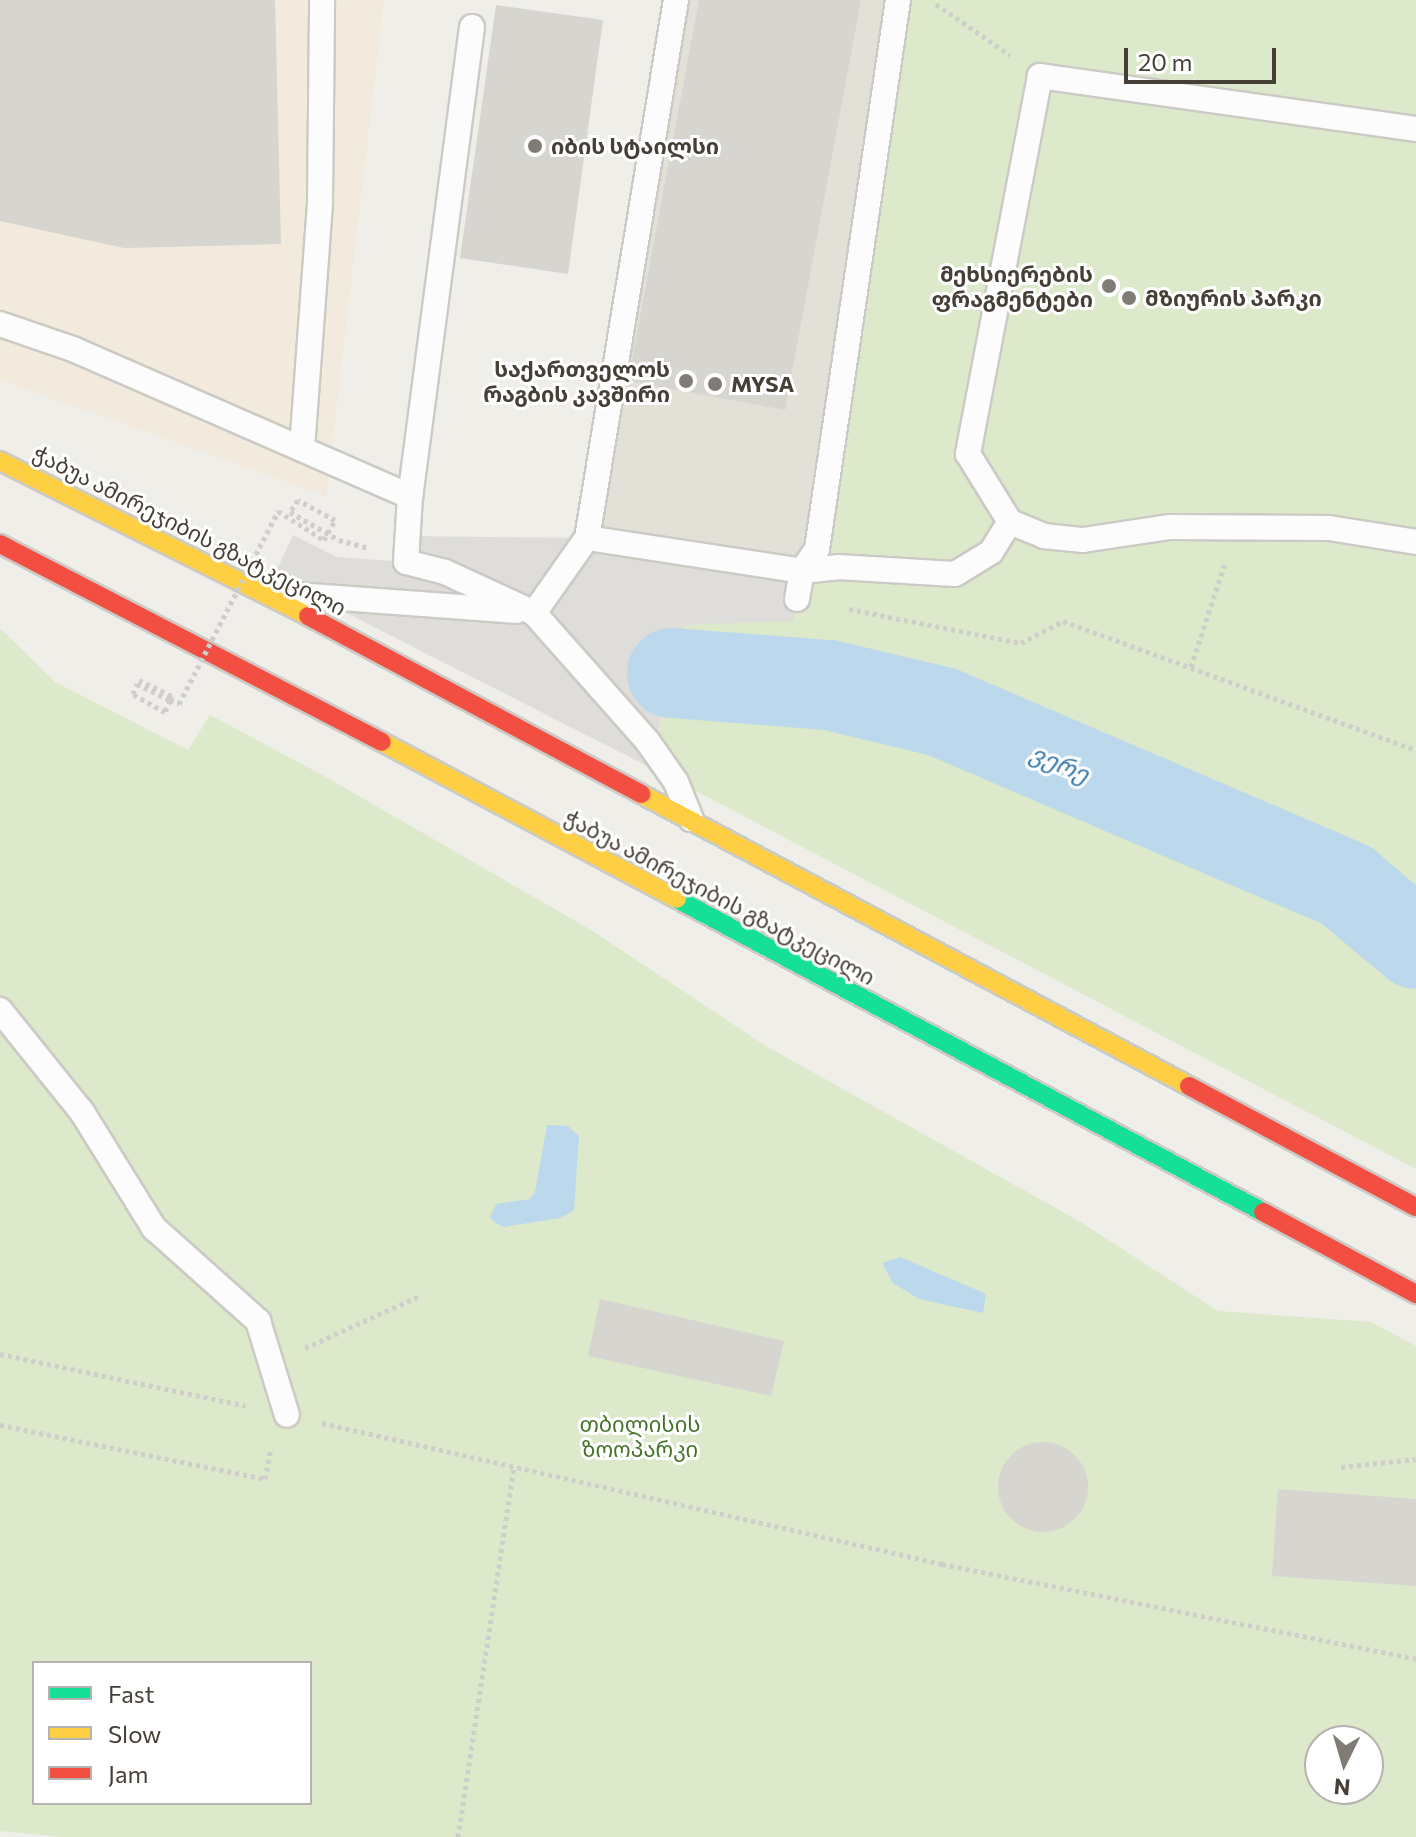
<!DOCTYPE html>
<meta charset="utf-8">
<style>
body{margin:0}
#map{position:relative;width:1416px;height:1837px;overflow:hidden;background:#efeee9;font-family:Commissioner,"Noto Sans Georgian",sans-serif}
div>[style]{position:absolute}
.residential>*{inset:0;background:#e3e0d7}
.commercial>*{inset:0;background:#f2eadc}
.green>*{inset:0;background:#dce9ca}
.parking>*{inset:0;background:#dfddd9}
.water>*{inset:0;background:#bbd8ec}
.river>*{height:90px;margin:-45px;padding:0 45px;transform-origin:45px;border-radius:45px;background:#bbd8ec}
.building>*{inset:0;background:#d7d5d0}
.round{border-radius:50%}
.path>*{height:5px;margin-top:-2.5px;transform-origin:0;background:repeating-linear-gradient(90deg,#d0cecb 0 4px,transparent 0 8px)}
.roads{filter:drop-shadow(2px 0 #cccac5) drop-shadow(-2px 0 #cccac5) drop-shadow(0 2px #cccac5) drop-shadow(0 -2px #cccac5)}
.lane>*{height:24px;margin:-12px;padding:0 12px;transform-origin:12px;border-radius:12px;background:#fdfcfc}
.fast>*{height:18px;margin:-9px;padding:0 9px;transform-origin:9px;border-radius:9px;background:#16e098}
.slow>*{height:18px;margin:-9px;padding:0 9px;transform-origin:9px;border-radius:9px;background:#ffcf43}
.jam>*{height:18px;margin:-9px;padding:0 9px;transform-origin:9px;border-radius:9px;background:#f24e42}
.path-bridge>*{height:5px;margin-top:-2.5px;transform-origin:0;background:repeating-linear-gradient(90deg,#d0cecb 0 4px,transparent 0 8px)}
.dots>*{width:22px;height:22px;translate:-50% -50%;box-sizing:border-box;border:4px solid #fff;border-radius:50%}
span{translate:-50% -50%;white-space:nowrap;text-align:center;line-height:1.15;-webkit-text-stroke:6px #fff;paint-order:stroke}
.poi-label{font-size:22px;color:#453f36;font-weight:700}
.left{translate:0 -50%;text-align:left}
.right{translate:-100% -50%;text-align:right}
.street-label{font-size:22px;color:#453f36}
.park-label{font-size:22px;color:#47742c}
.water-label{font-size:24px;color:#3479ac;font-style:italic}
.legend{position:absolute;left:32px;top:1661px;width:280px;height:144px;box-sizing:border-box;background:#fff;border:2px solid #b5b2af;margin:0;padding:10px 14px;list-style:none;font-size:24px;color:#453f36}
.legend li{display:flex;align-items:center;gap:16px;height:40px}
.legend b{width:40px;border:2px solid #b5b2af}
.north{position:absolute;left:1304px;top:1725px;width:80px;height:80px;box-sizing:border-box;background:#fff;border:2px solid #b5b2af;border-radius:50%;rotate:185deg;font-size:22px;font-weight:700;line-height:32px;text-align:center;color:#453f36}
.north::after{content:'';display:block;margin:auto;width:28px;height:36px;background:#807c75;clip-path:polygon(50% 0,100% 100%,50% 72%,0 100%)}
.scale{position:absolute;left:1124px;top:48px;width:152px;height:36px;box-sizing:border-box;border:4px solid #453f36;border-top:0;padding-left:10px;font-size:24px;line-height:28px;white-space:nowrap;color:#453f36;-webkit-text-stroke:6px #fff;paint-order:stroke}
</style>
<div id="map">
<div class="residential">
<i style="clip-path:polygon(676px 0,886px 0,802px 571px,587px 538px)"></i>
</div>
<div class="commercial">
<i style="clip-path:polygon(0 0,384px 0,326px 496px,0 380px)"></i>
</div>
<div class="green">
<i style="clip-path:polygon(886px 0,1416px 0,1416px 1169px,650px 767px,685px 625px,794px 620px)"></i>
<i style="clip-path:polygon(evenodd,0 628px,55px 682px,188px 750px,210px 715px,324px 776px,591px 930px,766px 1046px,1079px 1221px,1218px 1311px,1371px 1322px,1416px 1346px,1416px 1837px,62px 1837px,0 1831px,0 628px,34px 1663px,310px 1663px,310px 1803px,34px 1803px,34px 1663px,0 628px,1320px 1741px,1368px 1741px,1368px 1789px,1320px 1789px,1320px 1741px)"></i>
</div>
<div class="parking">
<i style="clip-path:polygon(293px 535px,337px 557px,406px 562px,409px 536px,587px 538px,802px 571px,794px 621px,685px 625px,649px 767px,274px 576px)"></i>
</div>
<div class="water">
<i style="clip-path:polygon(547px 1125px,568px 1126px,579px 1136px,574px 1210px,560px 1218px,504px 1227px,495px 1223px,490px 1217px,496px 1204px,530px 1199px,535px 1192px)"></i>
<i style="clip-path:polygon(900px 1257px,986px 1294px,983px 1313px,919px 1299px,893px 1283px,882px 1263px)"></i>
</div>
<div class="river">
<i style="left:672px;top:673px;width:157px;rotate:4.4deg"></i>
<i style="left:829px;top:685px;width:116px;rotate:13.4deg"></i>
<i style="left:942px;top:712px;width:441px;rotate:23.2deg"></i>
<i style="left:1347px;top:886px;width:90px;rotate:40deg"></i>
</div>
<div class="building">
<i style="clip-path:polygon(0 0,275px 0,281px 244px,124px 248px,0 221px)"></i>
<i style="clip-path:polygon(699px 0,861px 0,785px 410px,628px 381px)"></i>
<i style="clip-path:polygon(496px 5px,603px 20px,568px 274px,460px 258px)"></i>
<i style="clip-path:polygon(600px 1299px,784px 1341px,771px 1396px,588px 1356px)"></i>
<i class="round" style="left:998px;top:1442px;width:90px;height:90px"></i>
<i style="clip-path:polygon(1278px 1489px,1416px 1499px,1416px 1586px,1272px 1576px)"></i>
</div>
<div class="path">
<i style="left:936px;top:4px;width:90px;rotate:34.6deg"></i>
<i style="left:278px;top:511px;width:54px;rotate:32.2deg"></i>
<i style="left:324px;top:540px;width:23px;rotate:-61deg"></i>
<i style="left:335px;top:520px;width:42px;rotate:-151.6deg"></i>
<i style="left:298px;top:500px;width:14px;rotate:124deg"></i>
<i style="left:290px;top:512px;width:56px;rotate:29.7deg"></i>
<i style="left:339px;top:540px;width:30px;rotate:15deg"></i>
<i style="left:849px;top:609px;width:175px;rotate:11.2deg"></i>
<i style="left:1021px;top:643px;width:47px;rotate:-27.6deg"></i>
<i style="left:1063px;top:621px;width:376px;rotate:20.1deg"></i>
<i style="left:1191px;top:667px;width:109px;rotate:-71.9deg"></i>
<i style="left:139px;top:680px;width:37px;rotate:26deg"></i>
<i style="left:172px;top:696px;width:4px;rotate:117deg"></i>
<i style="left:170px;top:700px;width:13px;rotate:113deg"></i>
<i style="left:165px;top:712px;width:37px;rotate:-151deg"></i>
<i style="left:133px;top:694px;width:11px;rotate:-68deg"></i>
<i style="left:137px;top:684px;width:37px;rotate:26deg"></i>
<i style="left:170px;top:700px;width:10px;rotate:24deg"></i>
<i style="left:305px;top:1348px;width:125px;rotate:-24.5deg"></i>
<i style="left:0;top:1354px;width:251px;rotate:11.9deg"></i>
<i style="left:322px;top:1423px;width:636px;rotate:12.81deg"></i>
<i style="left:942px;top:1564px;width:483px;rotate:11.3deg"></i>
<i style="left:0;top:1425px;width:270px;rotate:11.5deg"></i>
<i style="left:265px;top:1479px;width:31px;rotate:-79deg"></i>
<i style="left:1341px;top:1467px;width:75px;rotate:-6.1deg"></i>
<i style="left:458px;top:1837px;width:375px;rotate:-81.4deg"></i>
</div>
<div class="roads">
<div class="lane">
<i style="left:676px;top:0;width:545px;rotate:99.39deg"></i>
<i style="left:587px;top:538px;width:218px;rotate:8.7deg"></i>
<i style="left:802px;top:571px;width:27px;rotate:-56deg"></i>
<i style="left:817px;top:549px;width:555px;rotate:-81.61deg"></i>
<i style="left:472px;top:27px;width:473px;rotate:97.5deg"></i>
<i style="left:410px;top:496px;width:66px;rotate:93.5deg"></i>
<i style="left:406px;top:562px;width:40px;rotate:14.4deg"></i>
<i style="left:445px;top:572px;width:98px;rotate:24.7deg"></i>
<i style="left:534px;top:613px;width:172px;rotate:48.5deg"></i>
<i style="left:648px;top:742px;width:49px;rotate:55deg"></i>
<i style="left:676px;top:782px;width:40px;rotate:68deg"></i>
<i style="left:1416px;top:129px;width:380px;rotate:-172deg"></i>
<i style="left:1040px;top:76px;width:385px;rotate:100.8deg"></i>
<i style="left:968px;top:454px;width:80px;rotate:58.3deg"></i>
<i style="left:1010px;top:522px;width:37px;rotate:22deg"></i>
<i style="left:1044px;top:536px;width:39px;rotate:6deg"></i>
<i style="left:1083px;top:540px;width:88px;rotate:-8.5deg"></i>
<i style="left:1170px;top:527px;width:159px;rotate:0.4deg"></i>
<i style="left:1329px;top:528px;width:88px;rotate:9.1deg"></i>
<i style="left:0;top:324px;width:77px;rotate:18.9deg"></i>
<i style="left:73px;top:349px;width:368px;rotate:23.6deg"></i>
<i style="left:302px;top:449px;width:248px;rotate:-85.8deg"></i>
<i style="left:320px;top:202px;width:202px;rotate:-89.4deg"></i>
<i style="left:285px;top:594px;width:232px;rotate:4.2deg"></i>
<i style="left:797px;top:599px;width:28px;rotate:-80deg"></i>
<i style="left:802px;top:571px;width:36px;rotate:-6deg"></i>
<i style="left:838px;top:567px;width:117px;rotate:3.4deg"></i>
<i style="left:955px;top:574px;width:42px;rotate:-31.4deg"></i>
<i style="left:991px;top:552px;width:36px;rotate:-58deg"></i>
<i style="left:534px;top:613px;width:92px;rotate:-54.8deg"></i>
<i style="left:0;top:1010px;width:131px;rotate:51.2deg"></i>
<i style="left:82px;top:1112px;width:137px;rotate:58.2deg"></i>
<i style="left:154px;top:1228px;width:140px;rotate:41.8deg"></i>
<i style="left:258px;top:1321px;width:98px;rotate:72.9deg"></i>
</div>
<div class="fast">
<i style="left:677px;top:899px;width:664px;rotate:28.11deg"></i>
</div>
<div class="slow">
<i style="left:0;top:461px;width:345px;rotate:26.7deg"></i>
<i style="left:382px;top:742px;width:334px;rotate:28deg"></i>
<i style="left:641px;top:794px;width:621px;rotate:28.05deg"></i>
</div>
<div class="jam">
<i style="left:0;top:544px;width:430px;rotate:27.4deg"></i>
<i style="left:308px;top:616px;width:378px;rotate:28.1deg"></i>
<i style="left:1189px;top:1086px;width:257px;rotate:28.1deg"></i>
<i style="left:1263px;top:1212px;width:174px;rotate:28.2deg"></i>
</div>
</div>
<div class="path-bridge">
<i style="left:179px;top:704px;width:217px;rotate:-62.8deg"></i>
</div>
<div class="dots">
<i style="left:535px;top:146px;background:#807c75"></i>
<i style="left:1109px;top:286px;background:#807c75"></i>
<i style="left:1129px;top:298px;background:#807c75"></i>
<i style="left:686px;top:381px;background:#807c75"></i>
<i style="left:715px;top:384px;background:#807c75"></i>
</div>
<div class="poi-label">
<span class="left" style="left:551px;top:146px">იბის სტაილსი</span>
<span class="right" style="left:1093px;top:286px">მეხსიერების<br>ფრაგმენტები</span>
<span class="left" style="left:1145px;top:298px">მზიურის პარკი</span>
<span class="right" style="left:670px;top:381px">საქართველოს<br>რაგბის კავშირი</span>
<span class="left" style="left:731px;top:384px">MYSA</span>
</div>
<div class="street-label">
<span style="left:190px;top:530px;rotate:27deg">ჭაბუა ამირეჯიბის გზატკეცილი</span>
<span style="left:720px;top:897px;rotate:28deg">ჭაბუა ამირეჯიბის გზატკეცილი</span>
</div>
<div class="park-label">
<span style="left:640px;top:1436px">თბილისის<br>ზოოპარკი</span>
</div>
<div class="water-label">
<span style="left:1060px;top:763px;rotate:23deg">ვერე</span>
</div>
<ul class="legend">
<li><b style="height:10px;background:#16e098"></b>Fast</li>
<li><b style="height:10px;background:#ffcf43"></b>Slow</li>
<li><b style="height:10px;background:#f24e42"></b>Jam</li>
</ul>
<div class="north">N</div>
<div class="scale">20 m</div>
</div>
